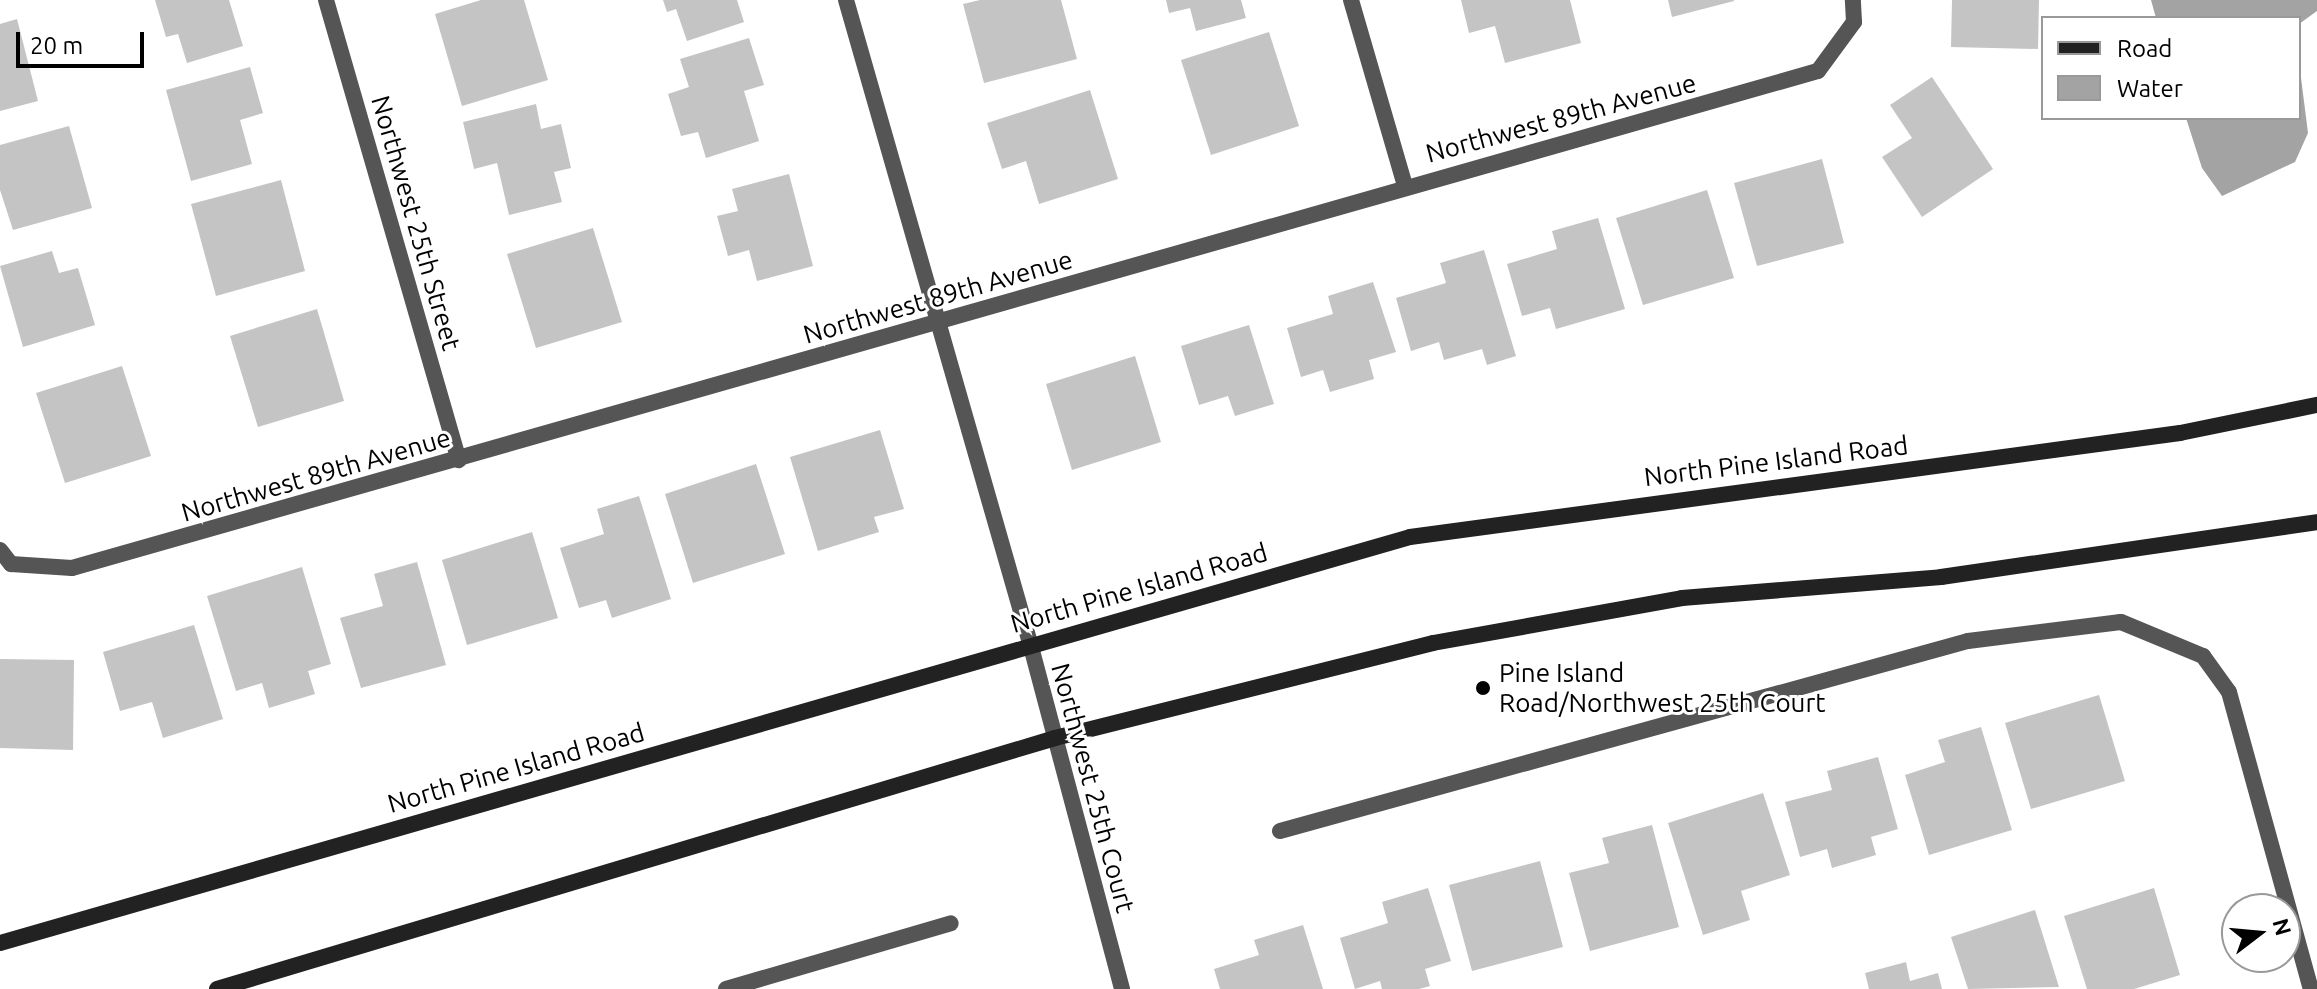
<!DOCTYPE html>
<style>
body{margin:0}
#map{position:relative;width:2317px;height:989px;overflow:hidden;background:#fff;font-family:Ubuntu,sans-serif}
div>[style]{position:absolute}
.water>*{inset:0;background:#a3a3a3}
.building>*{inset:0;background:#c4c4c4}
.street>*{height:16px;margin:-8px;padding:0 8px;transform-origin:8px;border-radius:8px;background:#555}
.secondary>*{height:16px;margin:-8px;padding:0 8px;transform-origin:8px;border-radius:8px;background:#222}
.dots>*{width:22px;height:22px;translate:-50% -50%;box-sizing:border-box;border:4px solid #fff;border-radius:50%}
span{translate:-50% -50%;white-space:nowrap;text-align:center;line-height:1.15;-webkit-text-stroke:6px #fff;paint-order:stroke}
.street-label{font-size:26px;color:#000}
.poi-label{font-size:26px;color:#000}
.left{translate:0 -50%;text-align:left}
.legend{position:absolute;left:2041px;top:16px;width:260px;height:104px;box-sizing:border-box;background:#fff;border:2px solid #999;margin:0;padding:10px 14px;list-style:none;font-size:24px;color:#000}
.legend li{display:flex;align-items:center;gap:16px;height:40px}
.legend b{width:40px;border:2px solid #999}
.north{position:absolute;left:2221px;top:893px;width:80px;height:80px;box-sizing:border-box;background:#fff;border:2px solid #999;border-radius:50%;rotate:74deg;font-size:22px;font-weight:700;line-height:32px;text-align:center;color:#000}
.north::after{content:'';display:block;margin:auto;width:28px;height:36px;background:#000;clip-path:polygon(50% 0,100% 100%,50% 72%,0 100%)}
.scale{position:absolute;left:16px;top:32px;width:128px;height:36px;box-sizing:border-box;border:4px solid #000;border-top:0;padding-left:10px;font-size:24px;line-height:28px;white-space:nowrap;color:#000;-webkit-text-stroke:6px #fff;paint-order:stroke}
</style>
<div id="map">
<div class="water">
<i style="clip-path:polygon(2151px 0,2317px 0,2317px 11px,2299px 24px,2299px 18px,2156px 18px)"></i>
<i style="clip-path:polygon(2299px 62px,2308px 133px,2295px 162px,2222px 196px,2202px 168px,2186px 118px,2299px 118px)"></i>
</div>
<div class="building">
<i style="clip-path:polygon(155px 0,229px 0,243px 46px,187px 63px,178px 34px,166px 37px)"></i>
<i style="clip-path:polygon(481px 0,524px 0,548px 80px,462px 106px,435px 14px)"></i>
<i style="clip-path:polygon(663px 0,737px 0,744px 22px,687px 41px,676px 9px,667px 12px)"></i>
<i style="clip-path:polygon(980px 0,1061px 0,1077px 59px,984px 83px,963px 4px)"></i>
<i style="clip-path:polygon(1166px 0,1241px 0,1246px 18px,1196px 31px,1190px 8px,1169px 13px)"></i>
<i style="clip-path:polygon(1461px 0,1570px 0,1581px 43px,1505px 63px,1495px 26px,1469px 33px)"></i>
<i style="clip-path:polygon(1668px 0,1734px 0,1734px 1px,1672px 17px)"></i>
<i style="clip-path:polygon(1952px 0,2039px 0,2038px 49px,1951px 47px)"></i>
<i style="clip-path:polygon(17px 19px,38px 101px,0 111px,0 24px)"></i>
<i style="clip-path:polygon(1269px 32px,1299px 126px,1211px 155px,1181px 60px)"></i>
<i style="clip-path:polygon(749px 38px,764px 85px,744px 91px,759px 141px,706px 158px,698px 132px,681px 136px,668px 94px,689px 87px,680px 59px)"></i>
<i style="clip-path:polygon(250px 67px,263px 113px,240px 120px,252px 164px,191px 181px,166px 90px)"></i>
<i style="clip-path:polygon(1932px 77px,1993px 169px,1922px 217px,1882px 157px,1912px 138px,1890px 105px)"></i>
<i style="clip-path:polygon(1090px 90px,1118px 179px,1039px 204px,1026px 161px,1002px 169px,987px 123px)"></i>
<i style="clip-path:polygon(536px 104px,541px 129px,561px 124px,571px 168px,554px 172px,562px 202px,509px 215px,497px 163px,474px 169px,463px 122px)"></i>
<i style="clip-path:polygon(69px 126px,92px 208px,13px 230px,0 190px,0 145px)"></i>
<i style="clip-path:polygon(1822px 159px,1844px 243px,1757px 266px,1734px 183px)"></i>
<i style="clip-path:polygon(789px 174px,813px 266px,757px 281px,749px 250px,728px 256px,717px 216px,738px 211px,732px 189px)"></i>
<i style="clip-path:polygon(281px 180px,305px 271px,216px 296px,191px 204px)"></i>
<i style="clip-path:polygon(1707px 190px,1734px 278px,1643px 305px,1616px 218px)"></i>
<i style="clip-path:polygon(1598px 218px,1625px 309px,1556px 329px,1550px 308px,1522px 316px,1507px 264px,1557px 249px,1552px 231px)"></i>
<i style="clip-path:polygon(593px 228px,622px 322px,536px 348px,507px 254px)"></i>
<i style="clip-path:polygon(1484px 250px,1516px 356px,1487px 365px,1482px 349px,1444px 360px,1439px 342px,1411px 351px,1396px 298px,1446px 283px,1440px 263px)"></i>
<i style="clip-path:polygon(52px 251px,59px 273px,78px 268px,95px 325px,23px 347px,0 266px)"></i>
<i style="clip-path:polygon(1373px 282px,1396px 352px,1369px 360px,1374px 379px,1330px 392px,1323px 370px,1301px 377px,1287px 328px,1333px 314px,1328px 296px)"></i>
<i style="clip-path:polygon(317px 309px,344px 401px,258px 427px,230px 336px)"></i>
<i style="clip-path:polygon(1249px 325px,1274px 404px,1235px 416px,1228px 396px,1199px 405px,1181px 346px)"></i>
<i style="clip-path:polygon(1135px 356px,1161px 442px,1072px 470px,1046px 384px)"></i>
<i style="clip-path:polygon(122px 366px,151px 456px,65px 483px,36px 393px)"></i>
<i style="clip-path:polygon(880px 430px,904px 509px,874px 517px,879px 532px,818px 551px,790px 457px)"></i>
<i style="clip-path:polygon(756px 464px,785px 554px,693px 583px,665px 494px)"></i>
<i style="clip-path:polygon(639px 496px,671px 599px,612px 618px,606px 600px,579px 608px,560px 548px,604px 534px,597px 509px)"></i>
<i style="clip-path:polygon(532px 532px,558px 618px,467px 645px,442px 560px)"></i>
<i style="clip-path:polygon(417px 562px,446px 665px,361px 688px,340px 618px,383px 606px,374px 574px)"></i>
<i style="clip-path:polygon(302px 567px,331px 664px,308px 671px,315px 694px,269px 708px,262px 683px,236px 691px,207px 596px)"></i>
<i style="clip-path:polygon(194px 625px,223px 719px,163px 738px,152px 702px,120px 711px,103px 652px)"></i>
<i style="clip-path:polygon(0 659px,74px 660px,73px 750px,0 748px)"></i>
<i style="clip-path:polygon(2099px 695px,2125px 781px,2031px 809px,2005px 723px)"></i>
<i style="clip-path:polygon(1981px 727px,2012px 830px,1929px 855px,1905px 775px,1945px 762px,1938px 740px)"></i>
<i style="clip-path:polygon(1878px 757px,1898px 829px,1871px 837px,1876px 855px,1832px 868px,1827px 849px,1800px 857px,1785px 802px,1832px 790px,1827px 771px)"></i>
<i style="clip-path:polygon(1763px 793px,1790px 875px,1741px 891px,1750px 920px,1703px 935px,1668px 823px)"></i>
<i style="clip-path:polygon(1652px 825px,1679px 927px,1590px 951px,1569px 873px,1609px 863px,1602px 838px)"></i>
<i style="clip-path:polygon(1540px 861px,1563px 947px,1472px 971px,1449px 885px)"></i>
<i style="clip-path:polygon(1428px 888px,1451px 961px,1425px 969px,1430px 986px,1419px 989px,1382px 989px,1380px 981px,1355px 989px,1340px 938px,1388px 923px,1382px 902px)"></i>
<i style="clip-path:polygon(2154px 888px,2180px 975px,2134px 989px,2087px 989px,2064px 916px)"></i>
<i style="clip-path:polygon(2035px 910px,2059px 987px,1968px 989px,1951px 937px)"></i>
<i style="clip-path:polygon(1303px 925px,1323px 989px,1220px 989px,1214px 969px,1259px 955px,1254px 940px)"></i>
<i style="clip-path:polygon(1906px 962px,1910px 981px,1938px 973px,1942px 989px,1869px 989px,1865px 973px)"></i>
</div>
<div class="street">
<i style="left:326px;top:0;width:479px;rotate:73.9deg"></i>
<i style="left:846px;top:0;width:669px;rotate:74.03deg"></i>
<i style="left:1030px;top:643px;width:358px;rotate:75.1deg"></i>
<i style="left:1351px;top:0;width:194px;rotate:73.8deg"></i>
<i style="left:0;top:550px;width:18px;rotate:52deg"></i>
<i style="left:11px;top:564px;width:61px;rotate:3.8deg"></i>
<i style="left:72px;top:568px;width:1815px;rotate:-15.89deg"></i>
<i style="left:1818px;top:71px;width:61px;rotate:-53.7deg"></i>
<i style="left:1854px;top:22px;width:22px;rotate:-93deg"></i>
<i style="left:1280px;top:831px;width:714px;rotate:-15.44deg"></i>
<i style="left:1968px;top:641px;width:154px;rotate:-7.1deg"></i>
<i style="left:2121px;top:622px;width:89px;rotate:22.5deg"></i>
<i style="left:2203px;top:656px;width:44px;rotate:54.2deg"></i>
<i style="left:2229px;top:692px;width:308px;rotate:74.6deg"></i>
<i style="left:726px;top:989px;width:234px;rotate:-16.3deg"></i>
</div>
<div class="secondary">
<i style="left:0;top:943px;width:1467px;rotate:-16.06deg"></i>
<i style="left:1410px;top:537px;width:777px;rotate:-7.69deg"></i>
<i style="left:2180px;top:433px;width:140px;rotate:-11.6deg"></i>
<i style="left:217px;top:989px;width:875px;rotate:-16.67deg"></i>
<i style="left:1055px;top:738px;width:390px;rotate:-14.1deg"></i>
<i style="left:1433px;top:643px;width:253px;rotate:-10.2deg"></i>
<i style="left:1682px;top:598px;width:260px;rotate:-4.6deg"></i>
<i style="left:1941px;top:577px;width:380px;rotate:-8.3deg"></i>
</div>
<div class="dots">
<i style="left:1483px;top:688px;background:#000"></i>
</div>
<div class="street-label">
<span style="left:1561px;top:118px;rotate:-15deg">Northwest 89th Avenue</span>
<span style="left:416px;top:223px;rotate:74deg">Northwest 25th Street</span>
<span style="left:938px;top:297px;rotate:-16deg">Northwest 89th Avenue</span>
<span style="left:1776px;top:461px;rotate:-7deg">North Pine Island Road</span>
<span style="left:316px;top:475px;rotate:-16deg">Northwest 89th Avenue</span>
<span style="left:1139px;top:588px;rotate:-16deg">North Pine Island Road</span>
<span style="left:516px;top:768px;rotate:-16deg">North Pine Island Road</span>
<span style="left:1093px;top:788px;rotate:75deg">Northwest 25th Court</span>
</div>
<div class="poi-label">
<span class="left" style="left:1499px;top:688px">Pine Island<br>Road/Northwest 25th Court</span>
</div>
<ul class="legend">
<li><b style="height:10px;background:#222"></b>Road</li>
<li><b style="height:22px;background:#a3a3a3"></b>Water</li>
</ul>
<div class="north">N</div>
<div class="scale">20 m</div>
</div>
